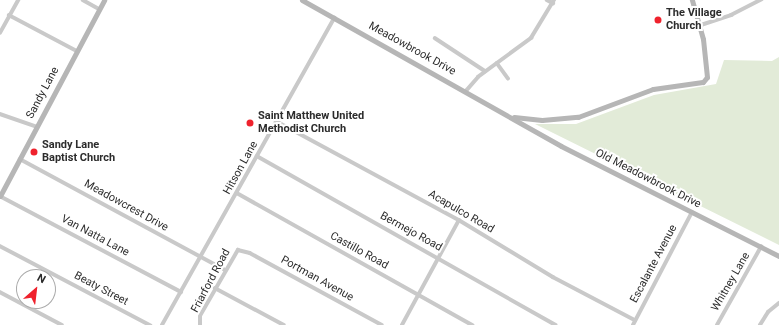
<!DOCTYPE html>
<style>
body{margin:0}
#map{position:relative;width:779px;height:325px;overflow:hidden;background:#fff;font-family:Roboto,sans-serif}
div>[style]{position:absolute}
.green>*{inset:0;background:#e2ebd8}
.street>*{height:3.5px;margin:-1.75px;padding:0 1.75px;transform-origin:1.75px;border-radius:1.75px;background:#c9c9c9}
.secondary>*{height:5px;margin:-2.5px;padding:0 2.5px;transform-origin:2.5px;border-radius:2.5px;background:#b6b6b6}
.dots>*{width:11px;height:11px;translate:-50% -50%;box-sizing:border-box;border:2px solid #fff;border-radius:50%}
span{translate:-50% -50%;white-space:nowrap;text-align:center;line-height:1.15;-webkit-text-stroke:4px #fff;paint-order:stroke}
.poi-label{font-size:11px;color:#2c2c2c;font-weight:700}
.left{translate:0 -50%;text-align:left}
.street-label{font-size:11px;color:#2c2c2c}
.north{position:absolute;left:16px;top:269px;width:40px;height:40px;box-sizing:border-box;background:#fff;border:1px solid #ababab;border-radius:50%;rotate:28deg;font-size:11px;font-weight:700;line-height:16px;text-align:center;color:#2c2c2c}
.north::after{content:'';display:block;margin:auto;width:14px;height:18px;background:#ef222d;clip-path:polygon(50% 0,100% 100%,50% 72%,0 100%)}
</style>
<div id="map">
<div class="green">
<i style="clip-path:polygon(779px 57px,779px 245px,535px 124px,576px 124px,654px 95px,716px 84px,724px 60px,772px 61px)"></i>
</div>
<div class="street">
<i style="left:83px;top:0;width:18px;rotate:29deg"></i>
<i style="left:547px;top:0;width:7px;rotate:27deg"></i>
<i style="left:9px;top:15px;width:77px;rotate:27.9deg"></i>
<i style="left:701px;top:25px;width:32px;rotate:-18deg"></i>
<i style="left:731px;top:15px;width:34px;rotate:-27deg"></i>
<i style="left:0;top:33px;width:38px;rotate:-61deg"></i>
<i style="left:435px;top:38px;width:60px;rotate:33.4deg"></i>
<i style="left:497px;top:63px;width:19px;rotate:54deg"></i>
<i style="left:466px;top:91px;width:18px;rotate:-49deg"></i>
<i style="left:478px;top:77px;width:66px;rotate:-36.3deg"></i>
<i style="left:531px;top:38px;width:44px;rotate:-58.8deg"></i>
<i style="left:0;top:114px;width:39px;rotate:19deg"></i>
<i style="left:276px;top:121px;width:208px;rotate:28.4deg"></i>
<i style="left:459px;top:220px;width:110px;rotate:31.2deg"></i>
<i style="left:553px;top:277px;width:93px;rotate:27.7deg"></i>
<i style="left:257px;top:156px;width:343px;rotate:29.5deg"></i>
<i style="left:20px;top:159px;width:233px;rotate:28.4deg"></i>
<i style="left:237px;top:193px;width:270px;rotate:29.3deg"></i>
<i style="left:0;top:196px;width:205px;rotate:27.9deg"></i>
<i style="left:0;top:246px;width:170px;rotate:27.8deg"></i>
<i style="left:215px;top:288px;width:78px;rotate:28.2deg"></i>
<i style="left:0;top:292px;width:70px;rotate:28deg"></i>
<i style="left:162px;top:325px;width:352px;rotate:-60.7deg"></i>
<i style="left:200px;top:325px;width:9px;rotate:-90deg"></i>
<i style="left:200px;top:316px;width:76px;rotate:-60.1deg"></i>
<i style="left:238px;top:250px;width:12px;rotate:14deg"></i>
<i style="left:250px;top:253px;width:150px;rotate:28.6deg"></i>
<i style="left:402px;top:325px;width:119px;rotate:-61.5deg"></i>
<i style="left:633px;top:325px;width:127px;rotate:-62.4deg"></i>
<i style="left:717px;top:325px;width:90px;rotate:-60.6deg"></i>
<i style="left:760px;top:325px;width:15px;rotate:-58deg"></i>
<i style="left:768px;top:312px;width:14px;rotate:-39deg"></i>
</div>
<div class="secondary">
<i style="left:302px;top:0;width:297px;rotate:29.4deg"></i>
<i style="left:561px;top:146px;width:244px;rotate:26.8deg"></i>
<i style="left:514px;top:117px;width:28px;rotate:6deg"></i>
<i style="left:542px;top:120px;width:36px;rotate:-5deg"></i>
<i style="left:578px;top:117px;width:80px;rotate:-20.5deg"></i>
<i style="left:653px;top:89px;width:50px;rotate:-8deg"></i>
<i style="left:703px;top:82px;width:6px;rotate:-51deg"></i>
<i style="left:707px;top:77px;width:38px;rotate:-96deg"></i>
<i style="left:703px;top:39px;width:41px;rotate:-105.8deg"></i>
<i style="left:0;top:196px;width:222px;rotate:-62deg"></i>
</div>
<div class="dots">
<i style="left:658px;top:20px;background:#ef222d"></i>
<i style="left:250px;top:123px;background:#ef222d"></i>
<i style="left:34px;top:152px;background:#ef222d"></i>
</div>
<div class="poi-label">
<span class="left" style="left:666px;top:20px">The Village<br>Church</span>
<span class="left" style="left:258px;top:123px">Saint Matthew United<br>Methodist Church</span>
<span class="left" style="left:42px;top:152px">Sandy Lane<br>Baptist Church</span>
</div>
<div class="street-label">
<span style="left:412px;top:49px;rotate:29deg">Meadowbrook Drive</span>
<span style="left:43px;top:93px;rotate:-62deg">Sandy Lane</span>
<span style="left:241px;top:168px;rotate:-61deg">Hitson Lane</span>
<span style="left:648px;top:179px;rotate:27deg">Old Meadowbrook Drive</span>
<span style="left:126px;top:206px;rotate:29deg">Meadowcrest Drive</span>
<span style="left:461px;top:212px;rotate:30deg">Acapulco Road</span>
<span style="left:411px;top:232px;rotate:29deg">Bermejo Road</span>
<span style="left:95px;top:236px;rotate:28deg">Van Natta Lane</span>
<span style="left:359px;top:251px;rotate:29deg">Castillo Road</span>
<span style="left:654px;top:264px;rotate:-62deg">Escalante Avenue</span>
<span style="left:317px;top:279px;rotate:29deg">Portman Avenue</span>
<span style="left:211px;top:281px;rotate:-62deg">Friarford Road</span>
<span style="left:731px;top:282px;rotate:-60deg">Whitney Lane</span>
<span style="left:101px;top:289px;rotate:28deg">Beaty Street</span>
</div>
<div class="north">N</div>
</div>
